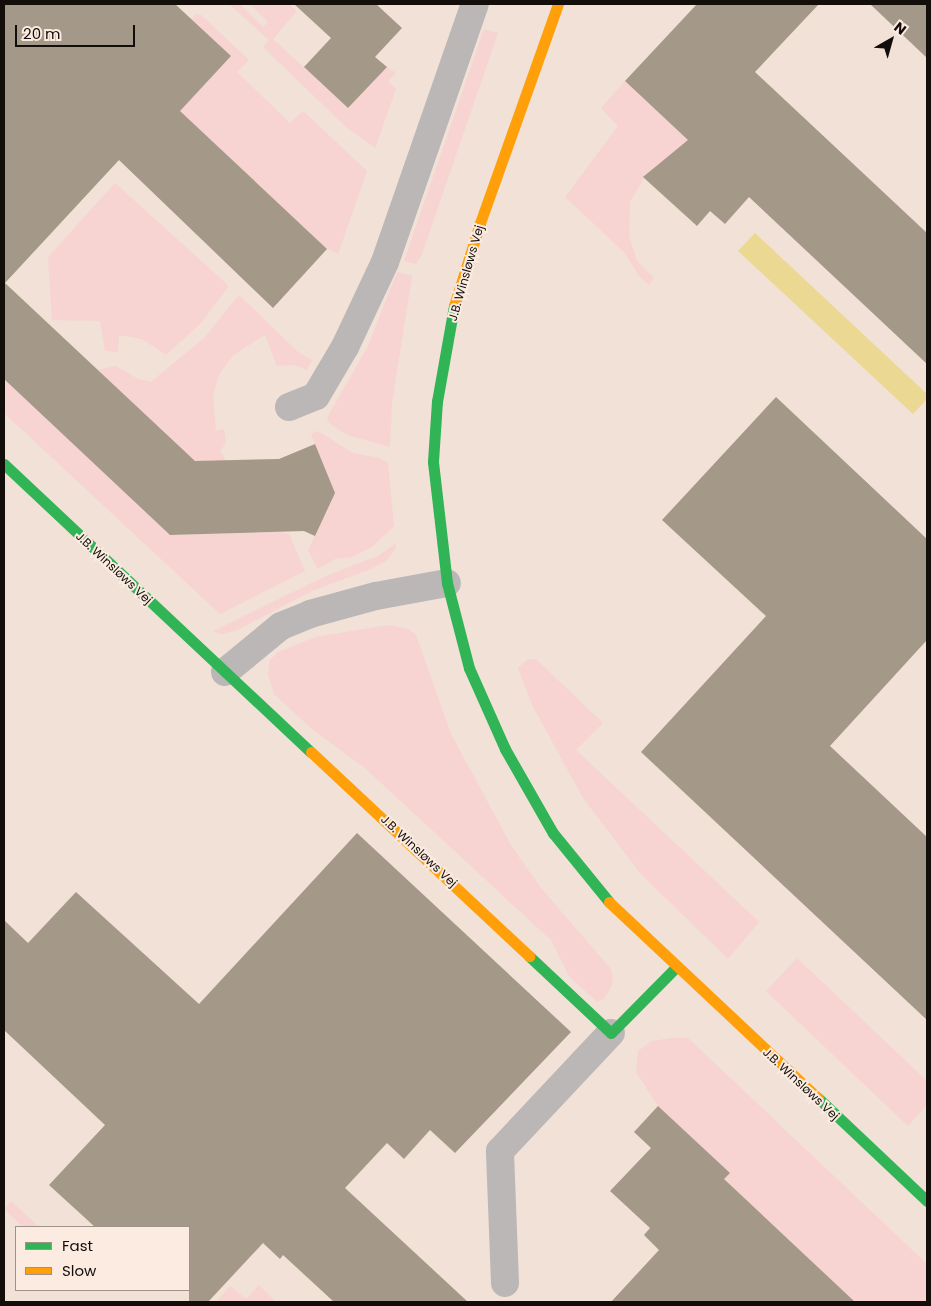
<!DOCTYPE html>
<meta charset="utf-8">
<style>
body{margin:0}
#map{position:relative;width:931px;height:1306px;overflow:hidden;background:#f5ece7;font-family:Poppins,sans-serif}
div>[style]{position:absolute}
.built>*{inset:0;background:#f1e1d7}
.green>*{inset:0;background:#f7d3d2}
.water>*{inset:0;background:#ebd892}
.building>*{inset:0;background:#a49889}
.street>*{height:28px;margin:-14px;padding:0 14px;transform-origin:14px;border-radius:14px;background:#bab7b6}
.fast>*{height:11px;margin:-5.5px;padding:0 5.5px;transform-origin:5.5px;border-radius:5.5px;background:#30b455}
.slow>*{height:11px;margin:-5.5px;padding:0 5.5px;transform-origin:5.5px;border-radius:5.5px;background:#ff9f0a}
span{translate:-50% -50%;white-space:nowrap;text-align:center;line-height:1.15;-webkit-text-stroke:4px #fbebe1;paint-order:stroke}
.street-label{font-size:12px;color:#130e0a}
.frame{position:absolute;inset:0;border:5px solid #130e0a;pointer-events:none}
.legend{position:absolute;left:15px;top:1226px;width:175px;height:65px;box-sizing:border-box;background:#fbebe1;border:1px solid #9e938b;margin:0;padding:6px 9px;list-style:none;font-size:15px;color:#130e0a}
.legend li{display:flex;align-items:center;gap:10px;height:25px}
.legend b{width:25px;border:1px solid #9e938b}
.north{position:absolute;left:866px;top:15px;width:50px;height:50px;-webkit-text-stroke:4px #fbebe1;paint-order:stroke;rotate:38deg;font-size:14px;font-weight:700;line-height:20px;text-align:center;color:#130e0a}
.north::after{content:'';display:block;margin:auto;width:18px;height:22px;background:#130e0a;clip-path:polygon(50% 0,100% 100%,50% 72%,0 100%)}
.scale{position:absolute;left:15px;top:25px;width:120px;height:22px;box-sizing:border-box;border:2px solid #130e0a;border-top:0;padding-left:6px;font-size:15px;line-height:18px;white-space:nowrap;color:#130e0a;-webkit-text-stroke:4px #fbebe1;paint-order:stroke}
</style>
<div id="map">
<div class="built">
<i style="clip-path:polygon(evenodd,4px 4px,927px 4px,927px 1302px,4px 1302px,4px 4px,16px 1227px,189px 1227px,189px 1290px,16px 1290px,16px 1227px)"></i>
</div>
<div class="green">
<i style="clip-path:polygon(229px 4px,240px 4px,263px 27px,268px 22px,250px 4px,289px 4px,297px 11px,273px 39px,348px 108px,387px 67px,396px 73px,388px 81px,396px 89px,375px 148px,346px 127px,263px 47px,269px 40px)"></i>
<i style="clip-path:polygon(196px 14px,201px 15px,249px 60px,237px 72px,290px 123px,303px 111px,367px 171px,338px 254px,327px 249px,168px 100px,184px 106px,208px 81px,196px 70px,219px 45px,192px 19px)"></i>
<i style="clip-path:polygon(484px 29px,498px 33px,422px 254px,416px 264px,404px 261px)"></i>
<i style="clip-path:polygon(625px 81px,699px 150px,660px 163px,644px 178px,630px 202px,629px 236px,637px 261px,654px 278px,649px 285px,639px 276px,625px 253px,565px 197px,618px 126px,601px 108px)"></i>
<i style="clip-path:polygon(115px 183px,229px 286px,201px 323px,166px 355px,142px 339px,125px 336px,119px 336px,118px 352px,105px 351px,100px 321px,52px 320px,48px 257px)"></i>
<i style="clip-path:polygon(397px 272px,412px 276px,392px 403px,390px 447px,347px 435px,330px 424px,327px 418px,368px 346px)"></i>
<i style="clip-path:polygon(239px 295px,298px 352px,312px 360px,307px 370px,295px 365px,277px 366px,265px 335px,232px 356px,219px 375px,213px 395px,216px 431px,224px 429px,226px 443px,220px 451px,226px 461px,195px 461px,98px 370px,116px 366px,138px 379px,151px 382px,204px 338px)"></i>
<i style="clip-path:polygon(4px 379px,170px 535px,279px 532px,289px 534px,305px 571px,220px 614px,4px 413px)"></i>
<i style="clip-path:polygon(318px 431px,353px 453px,380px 458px,388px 463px,394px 526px,372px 547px,352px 557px,335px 559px,318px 569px,308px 550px,331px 502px,329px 479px,311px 434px)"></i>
<i style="clip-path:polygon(395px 544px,396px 548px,386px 561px,368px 570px,312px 591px,235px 631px,221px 634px,213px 631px,326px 576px,378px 556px)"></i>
<i style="clip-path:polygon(388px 625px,408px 629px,416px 635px,451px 734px,512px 847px,541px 888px,611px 969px,613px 983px,605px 998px,597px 1002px,569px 976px,551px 940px,540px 930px,366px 769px,312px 729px,274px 694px,268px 674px,270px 660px,278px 652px,316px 637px)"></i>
<i style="clip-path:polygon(528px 659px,537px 660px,603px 723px,576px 750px,759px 922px,728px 959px,640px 873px,583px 798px,532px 705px,518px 668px)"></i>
<i style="clip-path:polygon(797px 958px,927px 1081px,927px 1105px,908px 1126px,766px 991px)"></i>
<i style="clip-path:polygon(672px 1038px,688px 1038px,927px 1264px,927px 1302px,855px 1302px,724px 1179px,730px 1173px,658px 1106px,636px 1072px,638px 1051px,652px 1041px)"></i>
<i style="clip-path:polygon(11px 1201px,39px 1227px,23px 1227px,4px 1209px)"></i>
<i style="clip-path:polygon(259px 1285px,274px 1300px,272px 1302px,216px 1302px,230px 1286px,246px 1299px)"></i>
</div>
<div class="water">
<i style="clip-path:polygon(755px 233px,927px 394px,927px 399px,913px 414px,738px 251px)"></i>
</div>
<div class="building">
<i style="clip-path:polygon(4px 4px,175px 4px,231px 56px,180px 111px,327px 249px,273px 308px,119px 160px,5px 283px,195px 461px,279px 459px,315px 444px,335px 493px,315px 536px,304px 531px,170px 535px,4px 379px)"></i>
<i style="clip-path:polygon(294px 4px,376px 4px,402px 28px,375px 57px,387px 67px,348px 108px,304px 67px,331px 38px)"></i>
<i style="clip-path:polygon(697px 4px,819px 4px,755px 72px,927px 233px,927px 364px,749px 197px,725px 224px,710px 211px,697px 226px,643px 177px,688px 140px,625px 81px)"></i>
<i style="clip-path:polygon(870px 4px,927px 4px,927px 58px)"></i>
<i style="clip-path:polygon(776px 397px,927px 539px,927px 640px,830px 746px,927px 837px,927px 1020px,641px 752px,766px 616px,662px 520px)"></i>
<i style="clip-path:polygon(357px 833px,571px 1032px,455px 1153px,430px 1130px,404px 1159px,387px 1143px,345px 1188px,468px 1302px,334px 1302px,283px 1255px,280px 1259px,263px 1243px,208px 1302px,189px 1302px,189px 1227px,95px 1227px,49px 1185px,105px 1125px,4px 1030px,4px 920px,28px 943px,76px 892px,199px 1004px)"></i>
<i style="clip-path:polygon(658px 1106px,730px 1173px,724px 1179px,855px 1302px,611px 1302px,659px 1250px,644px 1235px,650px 1228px,610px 1191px,651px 1148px,634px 1132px)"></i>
</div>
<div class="street">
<i style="left:289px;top:407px;width:29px;rotate:-22deg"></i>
<i style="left:316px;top:396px;width:57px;rotate:-59.4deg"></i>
<i style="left:345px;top:347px;width:94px;rotate:-64.8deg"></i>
<i style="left:385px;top:262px;width:273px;rotate:-70.8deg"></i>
<i style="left:225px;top:672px;width:72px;rotate:-39.4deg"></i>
<i style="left:281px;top:626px;width:31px;rotate:-22deg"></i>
<i style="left:310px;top:614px;width:68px;rotate:-15.3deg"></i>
<i style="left:376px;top:596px;width:72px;rotate:-10.4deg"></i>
<i style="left:505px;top:1283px;width:132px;rotate:-92.2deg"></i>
<i style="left:500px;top:1151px;width:162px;rotate:-46.8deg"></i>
</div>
<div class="fast">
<i style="left:454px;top:306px;width:97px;rotate:100.1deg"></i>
<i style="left:437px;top:401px;width:61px;rotate:93.8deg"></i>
<i style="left:433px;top:462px;width:122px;rotate:83.4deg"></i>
<i style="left:447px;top:583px;width:88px;rotate:75.5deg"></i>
<i style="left:469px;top:668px;width:89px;rotate:66deg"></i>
<i style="left:505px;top:749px;width:97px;rotate:60.3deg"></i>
<i style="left:553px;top:833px;width:89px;rotate:50.9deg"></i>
<i style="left:4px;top:464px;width:421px;rotate:43.2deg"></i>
<i style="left:529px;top:956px;width:112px;rotate:43.2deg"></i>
<i style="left:611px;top:1033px;width:93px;rotate:-45.4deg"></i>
<i style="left:818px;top:1098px;width:150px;rotate:43.4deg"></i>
</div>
<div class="slow">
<i style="left:454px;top:306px;width:87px;rotate:-72.6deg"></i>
<i style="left:480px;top:223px;width:232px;rotate:-70.4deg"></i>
<i style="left:311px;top:752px;width:299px;rotate:43.1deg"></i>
<i style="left:609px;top:902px;width:287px;rotate:43.2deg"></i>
</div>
<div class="street-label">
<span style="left:466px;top:273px;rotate:-74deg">J.B. Winsløws Vej</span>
<span style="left:114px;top:568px;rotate:43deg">J.B. Winsløws Vej</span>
<span style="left:419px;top:851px;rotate:43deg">J.B. Winsløws Vej</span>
<span style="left:801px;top:1084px;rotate:43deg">J.B. Winsløws Vej</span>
</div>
<div class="frame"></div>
<ul class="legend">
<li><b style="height:6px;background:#30b455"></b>Fast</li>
<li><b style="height:6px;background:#ff9f0a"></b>Slow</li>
</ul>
<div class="north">N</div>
<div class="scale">20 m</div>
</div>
